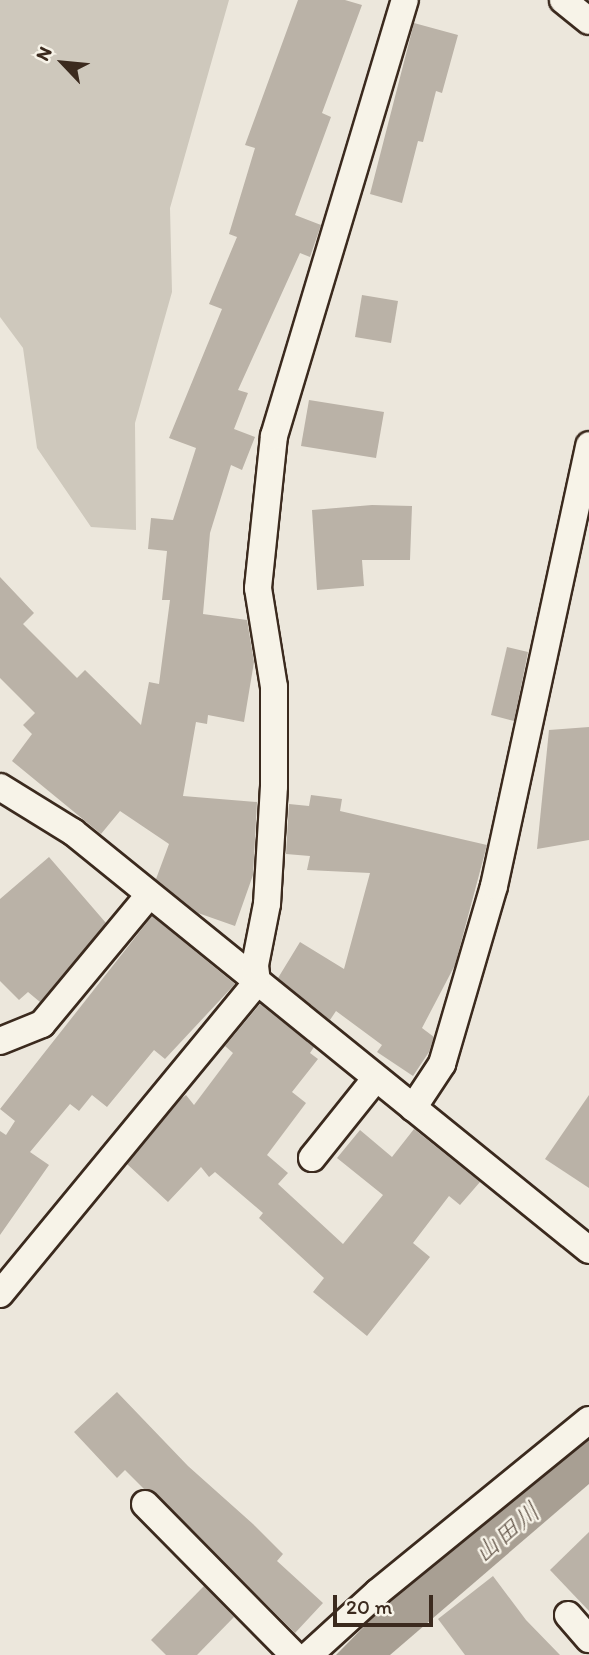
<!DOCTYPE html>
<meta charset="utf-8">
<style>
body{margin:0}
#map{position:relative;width:589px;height:1655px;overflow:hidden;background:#ece7dc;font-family:Itim,"Klee One",sans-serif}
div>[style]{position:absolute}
.green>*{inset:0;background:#cec8bc}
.water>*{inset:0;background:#a89f93}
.building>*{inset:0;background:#bab2a7}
.roads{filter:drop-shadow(2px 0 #3b2a1e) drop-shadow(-2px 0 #3b2a1e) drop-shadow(0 2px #3b2a1e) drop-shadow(0 -2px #3b2a1e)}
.minor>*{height:26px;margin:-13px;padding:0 13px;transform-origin:13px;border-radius:13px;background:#f7f3e8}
span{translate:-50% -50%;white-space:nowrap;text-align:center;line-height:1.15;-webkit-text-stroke:5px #f7f3e8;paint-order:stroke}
.water-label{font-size:26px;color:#615347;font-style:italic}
.north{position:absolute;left:28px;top:28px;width:70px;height:70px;-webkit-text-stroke:5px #f7f3e8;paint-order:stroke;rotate:296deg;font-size:19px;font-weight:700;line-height:28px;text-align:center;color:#3b2a1e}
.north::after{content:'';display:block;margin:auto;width:24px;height:32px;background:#3b2a1e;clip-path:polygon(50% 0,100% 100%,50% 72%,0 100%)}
.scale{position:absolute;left:333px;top:1595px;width:100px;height:32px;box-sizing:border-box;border:4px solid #3b2a1e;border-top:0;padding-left:9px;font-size:21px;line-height:24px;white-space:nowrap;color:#3b2a1e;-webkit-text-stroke:5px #f7f3e8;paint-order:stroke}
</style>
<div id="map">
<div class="green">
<i style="clip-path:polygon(0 0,229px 0,170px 208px,172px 292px,135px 423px,136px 530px,91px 527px,37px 448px,23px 348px,0 317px)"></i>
</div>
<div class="water">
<i style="clip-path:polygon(589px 1433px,589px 1484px,390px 1655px,336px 1655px,395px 1595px)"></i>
</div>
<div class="building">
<i style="clip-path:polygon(298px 0,345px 0,362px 5px,322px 113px,331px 117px,295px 215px,321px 225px,310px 257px,300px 253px,238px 390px,248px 393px,234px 429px,255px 437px,242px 470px,231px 465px,210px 533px,203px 614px,247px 620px,254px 662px,244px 722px,208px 715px,207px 724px,196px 722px,183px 796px,257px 802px,253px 875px,235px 926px,198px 913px,156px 879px,169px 844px,120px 811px,101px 834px,12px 761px,32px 734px,23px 725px,35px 713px,0 678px,0 577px,34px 613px,23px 624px,77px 678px,85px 670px,141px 725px,149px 682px,159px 684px,170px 600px,162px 600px,167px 551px,148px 549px,151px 518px,173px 520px,196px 448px,169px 438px,222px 309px,209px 304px,237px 237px,229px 234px,255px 148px,245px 145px)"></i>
<i style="clip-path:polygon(414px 23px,458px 35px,442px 93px,436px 91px,423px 142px,418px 141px,402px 203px,370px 194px)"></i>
<i style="clip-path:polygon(362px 295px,398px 301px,391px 343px,355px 337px)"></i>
<i style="clip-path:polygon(309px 400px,384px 412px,376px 458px,301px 446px)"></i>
<i style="clip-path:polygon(372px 505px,412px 506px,410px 560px,362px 560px,364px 586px,317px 590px,312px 510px)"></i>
<i style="clip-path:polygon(507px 647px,528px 652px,514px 721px,491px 715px)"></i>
<i style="clip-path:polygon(589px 727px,589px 840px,537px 849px,549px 730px)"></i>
<i style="clip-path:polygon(311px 795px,342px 799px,340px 811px,487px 845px,455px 965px,422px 1028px,434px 1037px,429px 1052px,413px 1076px,377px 1052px,382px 1045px,336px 1011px,330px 1020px,278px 978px,300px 942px,344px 969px,370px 873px,307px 870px,310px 856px,286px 854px,289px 804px,309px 806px)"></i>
<i style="clip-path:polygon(49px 857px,106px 923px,40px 1002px,28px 992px,19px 1000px,0 981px,0 899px)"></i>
<i style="clip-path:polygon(152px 916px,235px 984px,165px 1059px,154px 1050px,107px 1107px,92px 1095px,79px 1111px,70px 1104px,30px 1152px,49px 1165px,0 1235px,0 1131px,6px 1135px,15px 1121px,0 1109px)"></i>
<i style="clip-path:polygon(260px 1004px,314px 1047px,310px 1053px,318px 1059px,292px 1092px,306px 1103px,267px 1155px,288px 1173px,278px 1184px,343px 1244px,383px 1195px,337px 1158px,360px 1130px,392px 1157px,414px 1129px,480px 1182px,460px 1205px,449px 1196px,413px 1243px,430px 1257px,367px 1336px,313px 1292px,324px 1278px,259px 1218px,263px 1213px,215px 1172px,209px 1177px,201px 1167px,168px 1202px,127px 1164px,181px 1099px,186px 1095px,194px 1105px,233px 1053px,225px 1046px)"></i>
<i style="clip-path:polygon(589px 1095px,589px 1188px,545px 1159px)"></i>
<i style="clip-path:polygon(117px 1392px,188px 1466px,253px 1524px,283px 1554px,277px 1561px,323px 1603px,295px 1633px,156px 1493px,144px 1489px,125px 1470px,117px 1478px,74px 1432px)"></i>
<i style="clip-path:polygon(589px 1532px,589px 1611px,550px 1570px)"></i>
<i style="clip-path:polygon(493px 1576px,526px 1620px,560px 1655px,465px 1655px,438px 1619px)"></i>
<i style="clip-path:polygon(204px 1586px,234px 1617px,197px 1655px,166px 1655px,151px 1640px)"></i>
</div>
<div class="roads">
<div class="minor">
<i style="left:563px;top:0;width:33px;rotate:39deg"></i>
<i style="left:0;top:787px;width:86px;rotate:31.7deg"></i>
<i style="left:73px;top:832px;width:664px;rotate:39.01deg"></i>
<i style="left:0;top:1041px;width:45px;rotate:-22deg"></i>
<i style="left:42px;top:1024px;width:168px;rotate:-50.3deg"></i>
<i style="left:413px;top:1108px;width:53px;rotate:-56.6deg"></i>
<i style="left:442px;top:1064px;width:185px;rotate:-73.7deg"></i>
<i style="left:494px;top:886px;width:451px;rotate:-77.8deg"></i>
<i style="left:312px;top:1158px;width:102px;rotate:-51.3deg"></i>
<i style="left:0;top:1294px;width:404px;rotate:-50.5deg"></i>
<i style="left:257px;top:982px;width:17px;rotate:-97deg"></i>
<i style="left:255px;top:965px;width:62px;rotate:-78.9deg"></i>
<i style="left:267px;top:904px;width:118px;rotate:-86.6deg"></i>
<i style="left:274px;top:786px;width:99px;rotate:-90deg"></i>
<i style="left:274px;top:687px;width:100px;rotate:-99.2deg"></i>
<i style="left:258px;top:588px;width:153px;rotate:-84deg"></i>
<i style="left:274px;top:436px;width:455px;rotate:-73.3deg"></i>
<i style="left:145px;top:1504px;width:212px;rotate:45.4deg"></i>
<i style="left:568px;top:1615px;width:32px;rotate:49deg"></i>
<i style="left:309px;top:1655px;width:93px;rotate:-42.4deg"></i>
<i style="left:378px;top:1592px;width:272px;rotate:-39.2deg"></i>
</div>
</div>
<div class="water-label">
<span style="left:507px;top:1533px;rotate:-40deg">山田川</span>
</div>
<div class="north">N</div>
<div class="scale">20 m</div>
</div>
